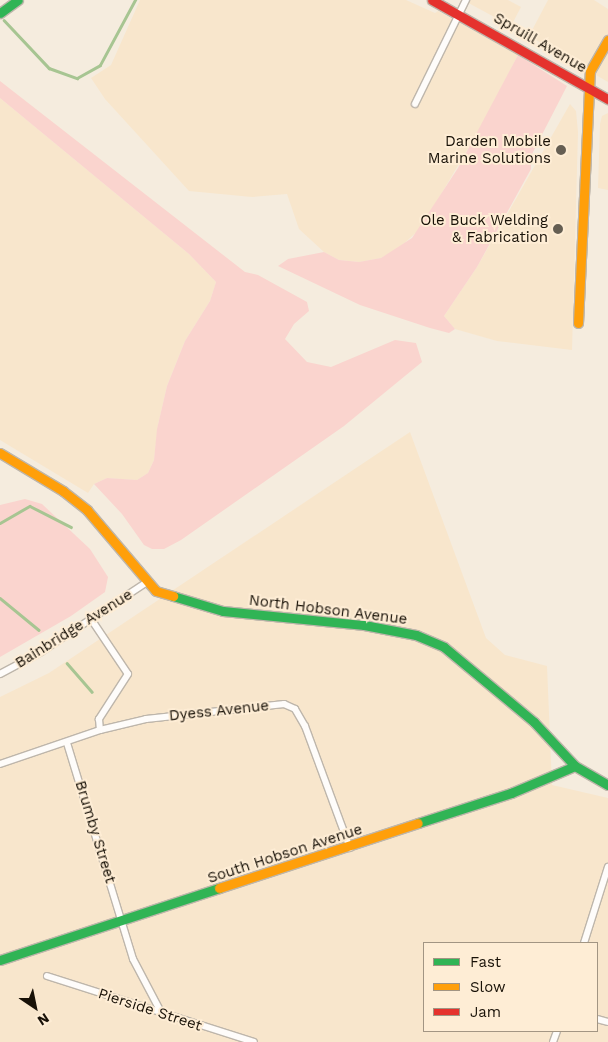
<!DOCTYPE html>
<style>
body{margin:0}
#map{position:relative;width:608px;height:1042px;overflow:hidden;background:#f5ecde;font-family:"Work Sans",sans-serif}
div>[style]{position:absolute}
.built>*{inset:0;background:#f8e6cc}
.green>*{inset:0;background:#fad4ce}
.stream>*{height:2.5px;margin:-1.25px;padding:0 1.25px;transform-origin:1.25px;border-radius:1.25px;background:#a7c592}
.roads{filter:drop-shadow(1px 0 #beb6ab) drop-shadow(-1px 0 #beb6ab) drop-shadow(0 1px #beb6ab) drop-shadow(0 -1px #beb6ab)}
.street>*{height:6px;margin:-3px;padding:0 3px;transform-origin:3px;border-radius:3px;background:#fefcfa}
.fast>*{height:9px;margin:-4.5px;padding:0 4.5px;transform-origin:4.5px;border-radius:4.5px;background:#30b455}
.slow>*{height:9px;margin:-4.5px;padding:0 4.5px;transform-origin:4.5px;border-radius:4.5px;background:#ff9f0a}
.jam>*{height:9px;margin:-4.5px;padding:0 4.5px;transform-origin:4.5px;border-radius:4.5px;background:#e5322d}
.dots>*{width:14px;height:14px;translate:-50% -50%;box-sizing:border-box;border:2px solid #feedd5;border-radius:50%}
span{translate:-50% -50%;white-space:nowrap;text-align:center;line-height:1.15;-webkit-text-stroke:4px #feedd5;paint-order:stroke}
.street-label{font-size:15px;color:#181107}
.poi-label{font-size:15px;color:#181107}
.right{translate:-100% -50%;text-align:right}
.legend{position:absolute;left:423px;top:942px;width:175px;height:90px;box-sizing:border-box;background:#feedd5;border:1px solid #a29583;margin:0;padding:6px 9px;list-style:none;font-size:15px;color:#181107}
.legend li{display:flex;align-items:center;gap:10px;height:25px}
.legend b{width:25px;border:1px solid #a29583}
.north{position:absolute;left:10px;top:982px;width:50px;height:50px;-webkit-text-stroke:4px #feedd5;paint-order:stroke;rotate:146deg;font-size:14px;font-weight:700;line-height:20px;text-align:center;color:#181107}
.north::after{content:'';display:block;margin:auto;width:18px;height:22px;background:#181107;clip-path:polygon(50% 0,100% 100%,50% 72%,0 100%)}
</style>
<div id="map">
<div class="built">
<i style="clip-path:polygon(140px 0,406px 0,435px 13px,438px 11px,518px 55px,482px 125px,421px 228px,399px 248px,381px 258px,359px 262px,339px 260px,324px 252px,299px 229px,287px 194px,252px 197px,189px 191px,105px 99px,91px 78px,111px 65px)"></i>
<i style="clip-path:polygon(463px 0,508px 0,521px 7px,511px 26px)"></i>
<i style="clip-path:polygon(548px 0,594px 0,608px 9px,608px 82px,529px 36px)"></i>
<i style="clip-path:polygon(0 98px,189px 254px,216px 282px,210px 301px,185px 341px,167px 386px,158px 425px,154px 460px,148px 473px,137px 480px,107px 478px,94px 484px,88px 493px,0 440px)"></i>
<i style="clip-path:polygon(570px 104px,576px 111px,578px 132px,572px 350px,497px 341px,455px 329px,444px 316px,477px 267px)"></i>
<i style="clip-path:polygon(608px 113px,608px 190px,598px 188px,600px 124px,602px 116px)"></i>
<i style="clip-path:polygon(evenodd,410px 432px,486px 638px,505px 655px,547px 666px,552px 785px,608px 798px,608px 1042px,0 1042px,0 697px,49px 673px,410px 432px,424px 943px,597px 943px,597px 1031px,424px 1031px,424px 943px)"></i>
</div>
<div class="green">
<i style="clip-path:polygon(518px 55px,567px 86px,531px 156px,531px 169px,477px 267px,444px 316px,455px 329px,449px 333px,430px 328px,360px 305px,278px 266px,288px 259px,324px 252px,339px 260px,359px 262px,381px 258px,412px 238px,458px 168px)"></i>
<i style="clip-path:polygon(0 81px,245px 272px,258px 275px,307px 302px,309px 311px,294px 324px,285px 339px,307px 362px,331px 367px,395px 340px,416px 343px,422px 362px,344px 426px,181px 540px,164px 549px,152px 549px,144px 545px,122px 514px,94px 484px,107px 478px,137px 480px,148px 473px,154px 460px,157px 429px,167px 386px,185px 341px,210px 301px,216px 282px,189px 254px,0 98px)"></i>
<i style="clip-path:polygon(25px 499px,42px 504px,90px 549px,108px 577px,105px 592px,71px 616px,0 657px,0 505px)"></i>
</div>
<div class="stream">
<i style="left:4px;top:20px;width:66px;rotate:46.8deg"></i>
<i style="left:49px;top:68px;width:30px;rotate:20deg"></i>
<i style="left:77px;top:78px;width:26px;rotate:-29deg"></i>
<i style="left:100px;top:65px;width:74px;rotate:-61.7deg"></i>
<i style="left:0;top:523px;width:34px;rotate:-30deg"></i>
<i style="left:30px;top:506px;width:46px;rotate:27.1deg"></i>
<i style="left:0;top:598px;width:50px;rotate:39.4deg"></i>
<i style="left:67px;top:663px;width:38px;rotate:49deg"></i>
</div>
<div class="roads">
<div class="street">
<i style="left:415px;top:104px;width:116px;rotate:-63.9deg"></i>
<i style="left:91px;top:619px;width:66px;rotate:56.1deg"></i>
<i style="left:128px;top:674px;width:54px;rotate:122.8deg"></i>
<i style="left:99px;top:719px;width:11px;rotate:85deg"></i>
<i style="left:0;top:674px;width:47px;rotate:-28.2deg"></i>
<i style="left:41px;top:652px;width:127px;rotate:-33.4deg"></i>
<i style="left:67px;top:743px;width:226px;rotate:73deg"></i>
<i style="left:133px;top:959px;width:62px;rotate:62.2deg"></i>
<i style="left:0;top:764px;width:106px;rotate:-18.8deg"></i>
<i style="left:100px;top:730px;width:47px;rotate:-13.4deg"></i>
<i style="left:146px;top:719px;width:139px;rotate:-6.2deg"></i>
<i style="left:284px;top:704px;width:12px;rotate:24deg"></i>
<i style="left:295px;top:709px;width:20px;rotate:60deg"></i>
<i style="left:305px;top:726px;width:130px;rotate:69.8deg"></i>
<i style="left:584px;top:943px;width:80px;rotate:-72.5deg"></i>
<i style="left:47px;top:976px;width:217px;rotate:17.7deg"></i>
<i style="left:597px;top:1019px;width:11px;rotate:15deg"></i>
<i style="left:553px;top:1042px;width:12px;rotate:-70deg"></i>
</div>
<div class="fast">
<i style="left:0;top:13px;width:22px;rotate:-36deg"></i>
<i style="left:173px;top:596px;width:52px;rotate:16.7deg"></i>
<i style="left:223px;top:611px;width:142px;rotate:5.7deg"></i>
<i style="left:364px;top:625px;width:53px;rotate:10.9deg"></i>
<i style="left:416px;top:635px;width:30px;rotate:23deg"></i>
<i style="left:444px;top:647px;width:117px;rotate:39.8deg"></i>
<i style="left:534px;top:722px;width:60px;rotate:47deg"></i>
<i style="left:575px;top:766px;width:38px;rotate:30deg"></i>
<i style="left:418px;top:823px;width:98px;rotate:-17.9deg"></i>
<i style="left:511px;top:793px;width:69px;rotate:-22.9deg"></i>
<i style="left:0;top:960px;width:231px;rotate:-18.2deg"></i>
</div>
<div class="slow">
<i style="left:578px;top:323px;width:252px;rotate:-87.3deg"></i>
<i style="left:590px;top:71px;width:36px;rotate:-60deg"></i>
<i style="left:0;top:453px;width:74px;rotate:31.1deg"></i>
<i style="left:63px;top:491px;width:31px;rotate:38deg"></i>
<i style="left:87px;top:510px;width:106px;rotate:49.6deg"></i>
<i style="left:156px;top:591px;width:18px;rotate:16deg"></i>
<i style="left:219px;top:888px;width:209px;rotate:-18.1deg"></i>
</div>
<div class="jam">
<i style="left:432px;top:0;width:202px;rotate:29.4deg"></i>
</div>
</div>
<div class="dots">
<i style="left:561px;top:150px;background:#655e52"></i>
<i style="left:558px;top:229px;background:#655e52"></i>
</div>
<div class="street-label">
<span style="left:540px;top:43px;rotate:30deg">Spruill Avenue</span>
<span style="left:328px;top:610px;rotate:7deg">North Hobson Avenue</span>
<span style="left:74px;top:629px;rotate:-32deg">Bainbridge Avenue</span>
<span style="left:219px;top:711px;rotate:-6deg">Dyess Avenue</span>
<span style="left:95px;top:832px;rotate:73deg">Brumby Street</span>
<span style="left:285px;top:854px;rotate:-18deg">South Hobson Avenue</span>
<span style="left:150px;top:1010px;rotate:18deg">Pierside Street</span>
</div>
<div class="poi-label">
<span class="right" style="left:551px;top:150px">Darden Mobile<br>Marine Solutions</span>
<span class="right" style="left:548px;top:229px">Ole Buck Welding<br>&amp; Fabrication</span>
</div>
<ul class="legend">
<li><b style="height:6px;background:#30b455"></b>Fast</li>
<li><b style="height:6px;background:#ff9f0a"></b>Slow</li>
<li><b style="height:6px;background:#e5322d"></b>Jam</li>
</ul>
<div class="north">N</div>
</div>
